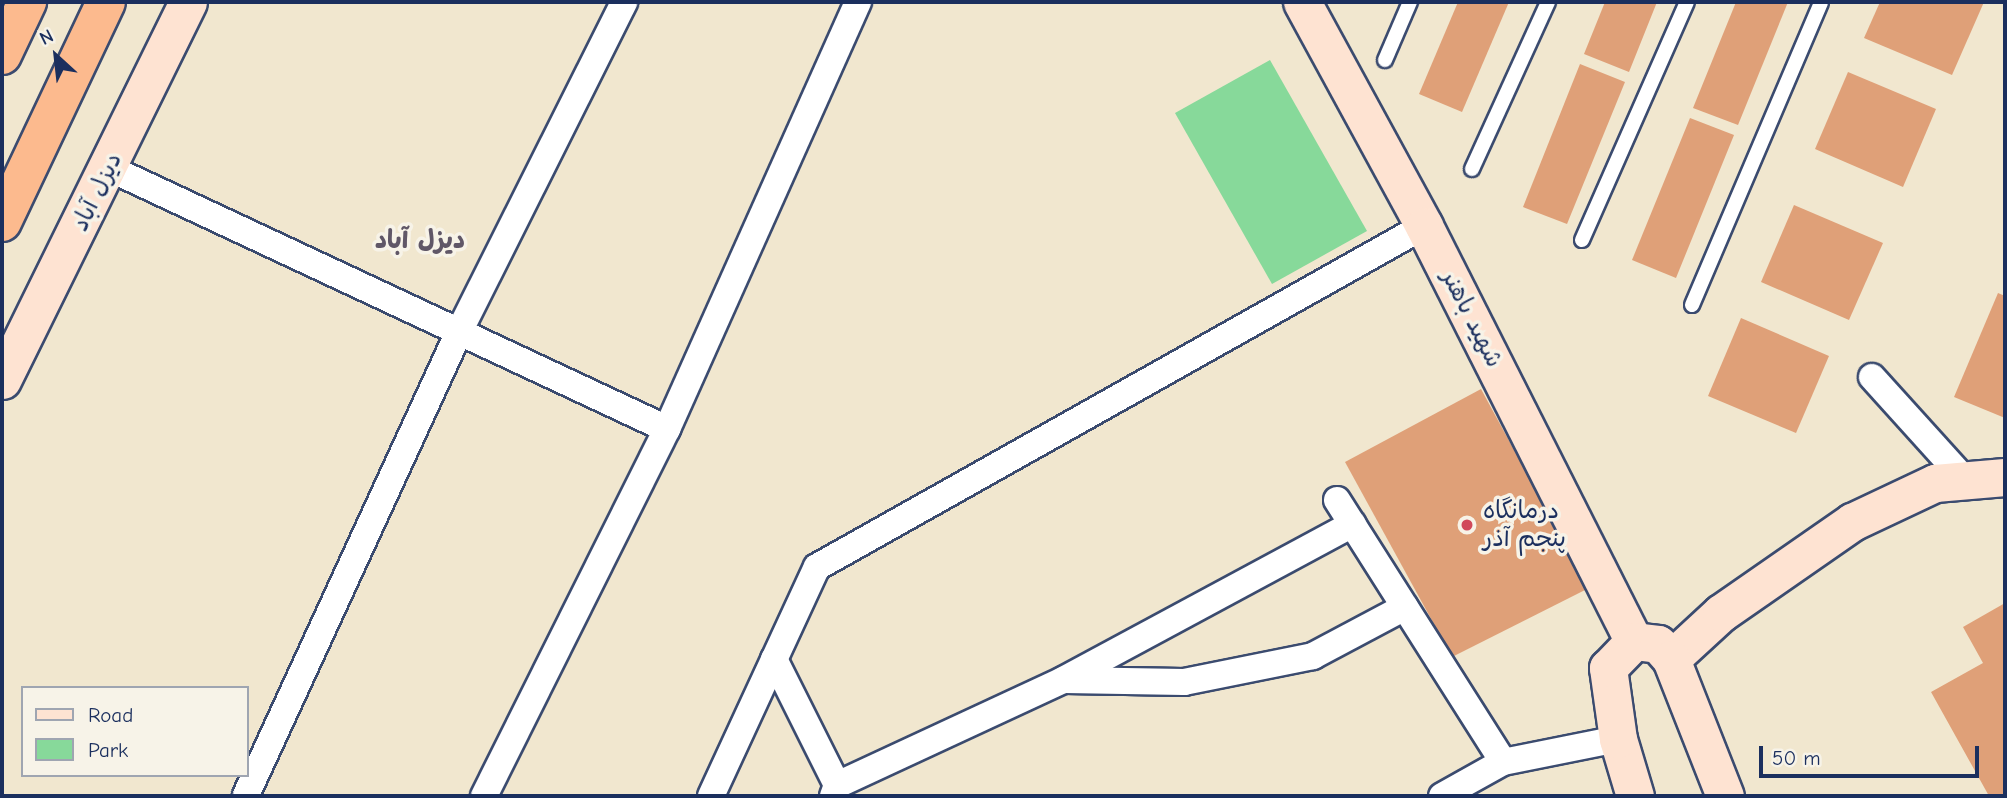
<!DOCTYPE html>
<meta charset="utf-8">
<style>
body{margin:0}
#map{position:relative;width:2007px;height:798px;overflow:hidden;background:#f1e7cf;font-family:"Comic Neue","Playpen Sans Arabic",sans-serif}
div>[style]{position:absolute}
.green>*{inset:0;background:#87d99a}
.building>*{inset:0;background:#dfa078}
.roads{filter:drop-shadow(2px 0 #3b4b6f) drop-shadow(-2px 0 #3b4b6f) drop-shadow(0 2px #3b4b6f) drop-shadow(0 -2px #3b4b6f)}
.lane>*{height:14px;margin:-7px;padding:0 7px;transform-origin:7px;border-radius:7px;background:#fff}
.street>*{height:26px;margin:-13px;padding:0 13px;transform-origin:13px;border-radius:13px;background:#fff}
.secondary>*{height:37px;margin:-18.5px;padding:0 18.5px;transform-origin:18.5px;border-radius:18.5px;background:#fee3d2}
.highway>*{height:38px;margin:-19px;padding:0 19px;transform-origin:19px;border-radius:19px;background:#fcba8e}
.dots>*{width:19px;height:19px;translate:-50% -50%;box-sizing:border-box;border:4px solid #f7f3e8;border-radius:50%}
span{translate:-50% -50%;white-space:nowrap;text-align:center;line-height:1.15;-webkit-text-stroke:7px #f7f3e8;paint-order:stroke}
.street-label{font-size:24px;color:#1b2f5e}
.poi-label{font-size:24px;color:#1b2f5e}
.left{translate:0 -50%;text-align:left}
.neighbourhood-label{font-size:26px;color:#605767;font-weight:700}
.frame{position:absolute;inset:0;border:4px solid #1b2f5e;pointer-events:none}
.legend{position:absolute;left:21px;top:686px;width:228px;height:91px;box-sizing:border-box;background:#f7f3e8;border:2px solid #9fa5b1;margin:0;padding:9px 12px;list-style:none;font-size:21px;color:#1b2f5e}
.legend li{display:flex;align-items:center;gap:14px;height:35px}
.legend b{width:35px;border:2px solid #9fa5b1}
.north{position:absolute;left:21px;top:21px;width:70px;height:70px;-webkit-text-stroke:5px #f7f3e8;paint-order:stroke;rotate:333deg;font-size:19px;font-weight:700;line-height:28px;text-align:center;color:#1b2f5e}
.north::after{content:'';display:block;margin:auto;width:24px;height:32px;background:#1b2f5e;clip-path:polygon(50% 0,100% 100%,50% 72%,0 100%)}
.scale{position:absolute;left:1759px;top:746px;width:220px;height:32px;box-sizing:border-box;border:4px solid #1b2f5e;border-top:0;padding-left:9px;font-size:21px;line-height:24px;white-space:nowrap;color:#1b2f5e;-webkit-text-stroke:5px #f7f3e8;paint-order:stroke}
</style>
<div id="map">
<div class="green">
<i style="clip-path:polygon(1270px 60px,1367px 231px,1272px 284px,1175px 113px)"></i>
</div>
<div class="building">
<i style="clip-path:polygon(1458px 2px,1509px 2px,1462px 112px,1419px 94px)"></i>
<i style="clip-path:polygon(1605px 2px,1657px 2px,1629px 72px,1584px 54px)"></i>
<i style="clip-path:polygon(1736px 2px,1788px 2px,1738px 125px,1693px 108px)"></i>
<i style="clip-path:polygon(1880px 2px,1984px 2px,1952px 75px,1864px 38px)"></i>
<i style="clip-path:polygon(1580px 64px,1625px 82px,1567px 224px,1523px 207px)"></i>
<i style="clip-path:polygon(1848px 72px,1936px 109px,1903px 187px,1815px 149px)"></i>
<i style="clip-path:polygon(1690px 118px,1734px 135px,1676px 278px,1632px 260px)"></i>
<i style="clip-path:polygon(1794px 205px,1883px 243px,1849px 320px,1761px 282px)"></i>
<i style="clip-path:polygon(1998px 293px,2005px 296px,2005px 418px,1954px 397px)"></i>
<i style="clip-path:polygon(1741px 318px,1829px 356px,1796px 433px,1708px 396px)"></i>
<i style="clip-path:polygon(1481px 389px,1589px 588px,1452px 657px,1345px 462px)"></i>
<i style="clip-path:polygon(2005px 603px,2005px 796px,1989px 796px,1931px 692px,1983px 663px,1963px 627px)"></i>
</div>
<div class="roads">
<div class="lane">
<i style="left:1385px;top:60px;width:63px;rotate:-66.7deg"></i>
<i style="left:1472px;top:169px;width:183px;rotate:-65.5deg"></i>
<i style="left:1582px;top:240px;width:260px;rotate:-66.2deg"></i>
<i style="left:1692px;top:305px;width:329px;rotate:-66.9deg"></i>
</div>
<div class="street">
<i style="left:109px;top:168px;width:616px;rotate:25.07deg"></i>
<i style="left:1872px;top:377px;width:140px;rotate:47.9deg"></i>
<i style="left:1337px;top:500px;width:310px;rotate:57.6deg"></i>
<i style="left:774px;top:659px;width:141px;rotate:63.4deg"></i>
<i style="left:1065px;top:680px;width:119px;rotate:1deg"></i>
<i style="left:1184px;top:682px;width:132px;rotate:-11.4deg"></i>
<i style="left:1313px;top:656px;width:104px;rotate:-28deg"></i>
<i style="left:246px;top:795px;width:510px;rotate:-65.3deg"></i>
<i style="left:459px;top:332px;width:369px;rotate:-63.4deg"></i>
<i style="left:484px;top:796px;width:410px;rotate:-63.5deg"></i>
<i style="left:667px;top:429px;width:468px;rotate:-65.9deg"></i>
<i style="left:711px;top:796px;width:252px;rotate:-65.2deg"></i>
<i style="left:817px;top:567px;width:696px;rotate:-29.33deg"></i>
<i style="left:833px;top:796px;width:12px;rotate:-70deg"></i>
<i style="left:837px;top:785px;width:249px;rotate:-24.9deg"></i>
<i style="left:1063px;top:680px;width:329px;rotate:-28.3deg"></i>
<i style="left:1442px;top:796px;width:70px;rotate:-29.1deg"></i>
<i style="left:1503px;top:762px;width:117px;rotate:-11.3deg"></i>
</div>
<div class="secondary">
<i style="left:1302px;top:2px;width:255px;rotate:61.4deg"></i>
<i style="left:1424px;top:226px;width:465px;rotate:63.2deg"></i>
<i style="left:2px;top:380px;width:421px;rotate:-63.8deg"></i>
<i style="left:1671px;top:659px;width:68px;rotate:-42.6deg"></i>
<i style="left:1721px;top:613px;width:160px;rotate:-34.8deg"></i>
<i style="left:1852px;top:522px;width:92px;rotate:-25.2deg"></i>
<i style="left:1935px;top:483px;width:70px;rotate:-4.9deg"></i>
<i style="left:1635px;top:796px;width:59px;rotate:-106.6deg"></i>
<i style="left:1618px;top:739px;width:72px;rotate:-98deg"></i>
<i style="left:1608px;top:668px;width:37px;rotate:-46deg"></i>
<i style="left:1634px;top:641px;width:24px;rotate:7deg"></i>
<i style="left:1658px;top:644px;width:20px;rotate:49deg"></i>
<i style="left:1671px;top:659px;width:147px;rotate:68.5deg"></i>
</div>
<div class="highway">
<i style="left:2px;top:55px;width:59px;rotate:-64.7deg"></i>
<i style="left:2px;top:222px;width:243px;rotate:-64.7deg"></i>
</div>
</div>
<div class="dots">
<i style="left:1467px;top:525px;background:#d1495b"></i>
</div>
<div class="street-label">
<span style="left:97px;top:192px;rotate:-64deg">دیزل آباد</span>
<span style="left:1472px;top:319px;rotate:63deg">شهید باهنر</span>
</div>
<div class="poi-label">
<span class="left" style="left:1483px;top:525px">درمانگاه<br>پنجم آذر</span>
</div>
<div class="neighbourhood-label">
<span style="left:420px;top:241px">دیزل آباد</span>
</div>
<div class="frame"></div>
<ul class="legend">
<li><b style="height:9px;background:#fee3d2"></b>Road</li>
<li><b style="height:19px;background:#87d99a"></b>Park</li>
</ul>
<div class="north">N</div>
<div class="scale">50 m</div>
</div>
